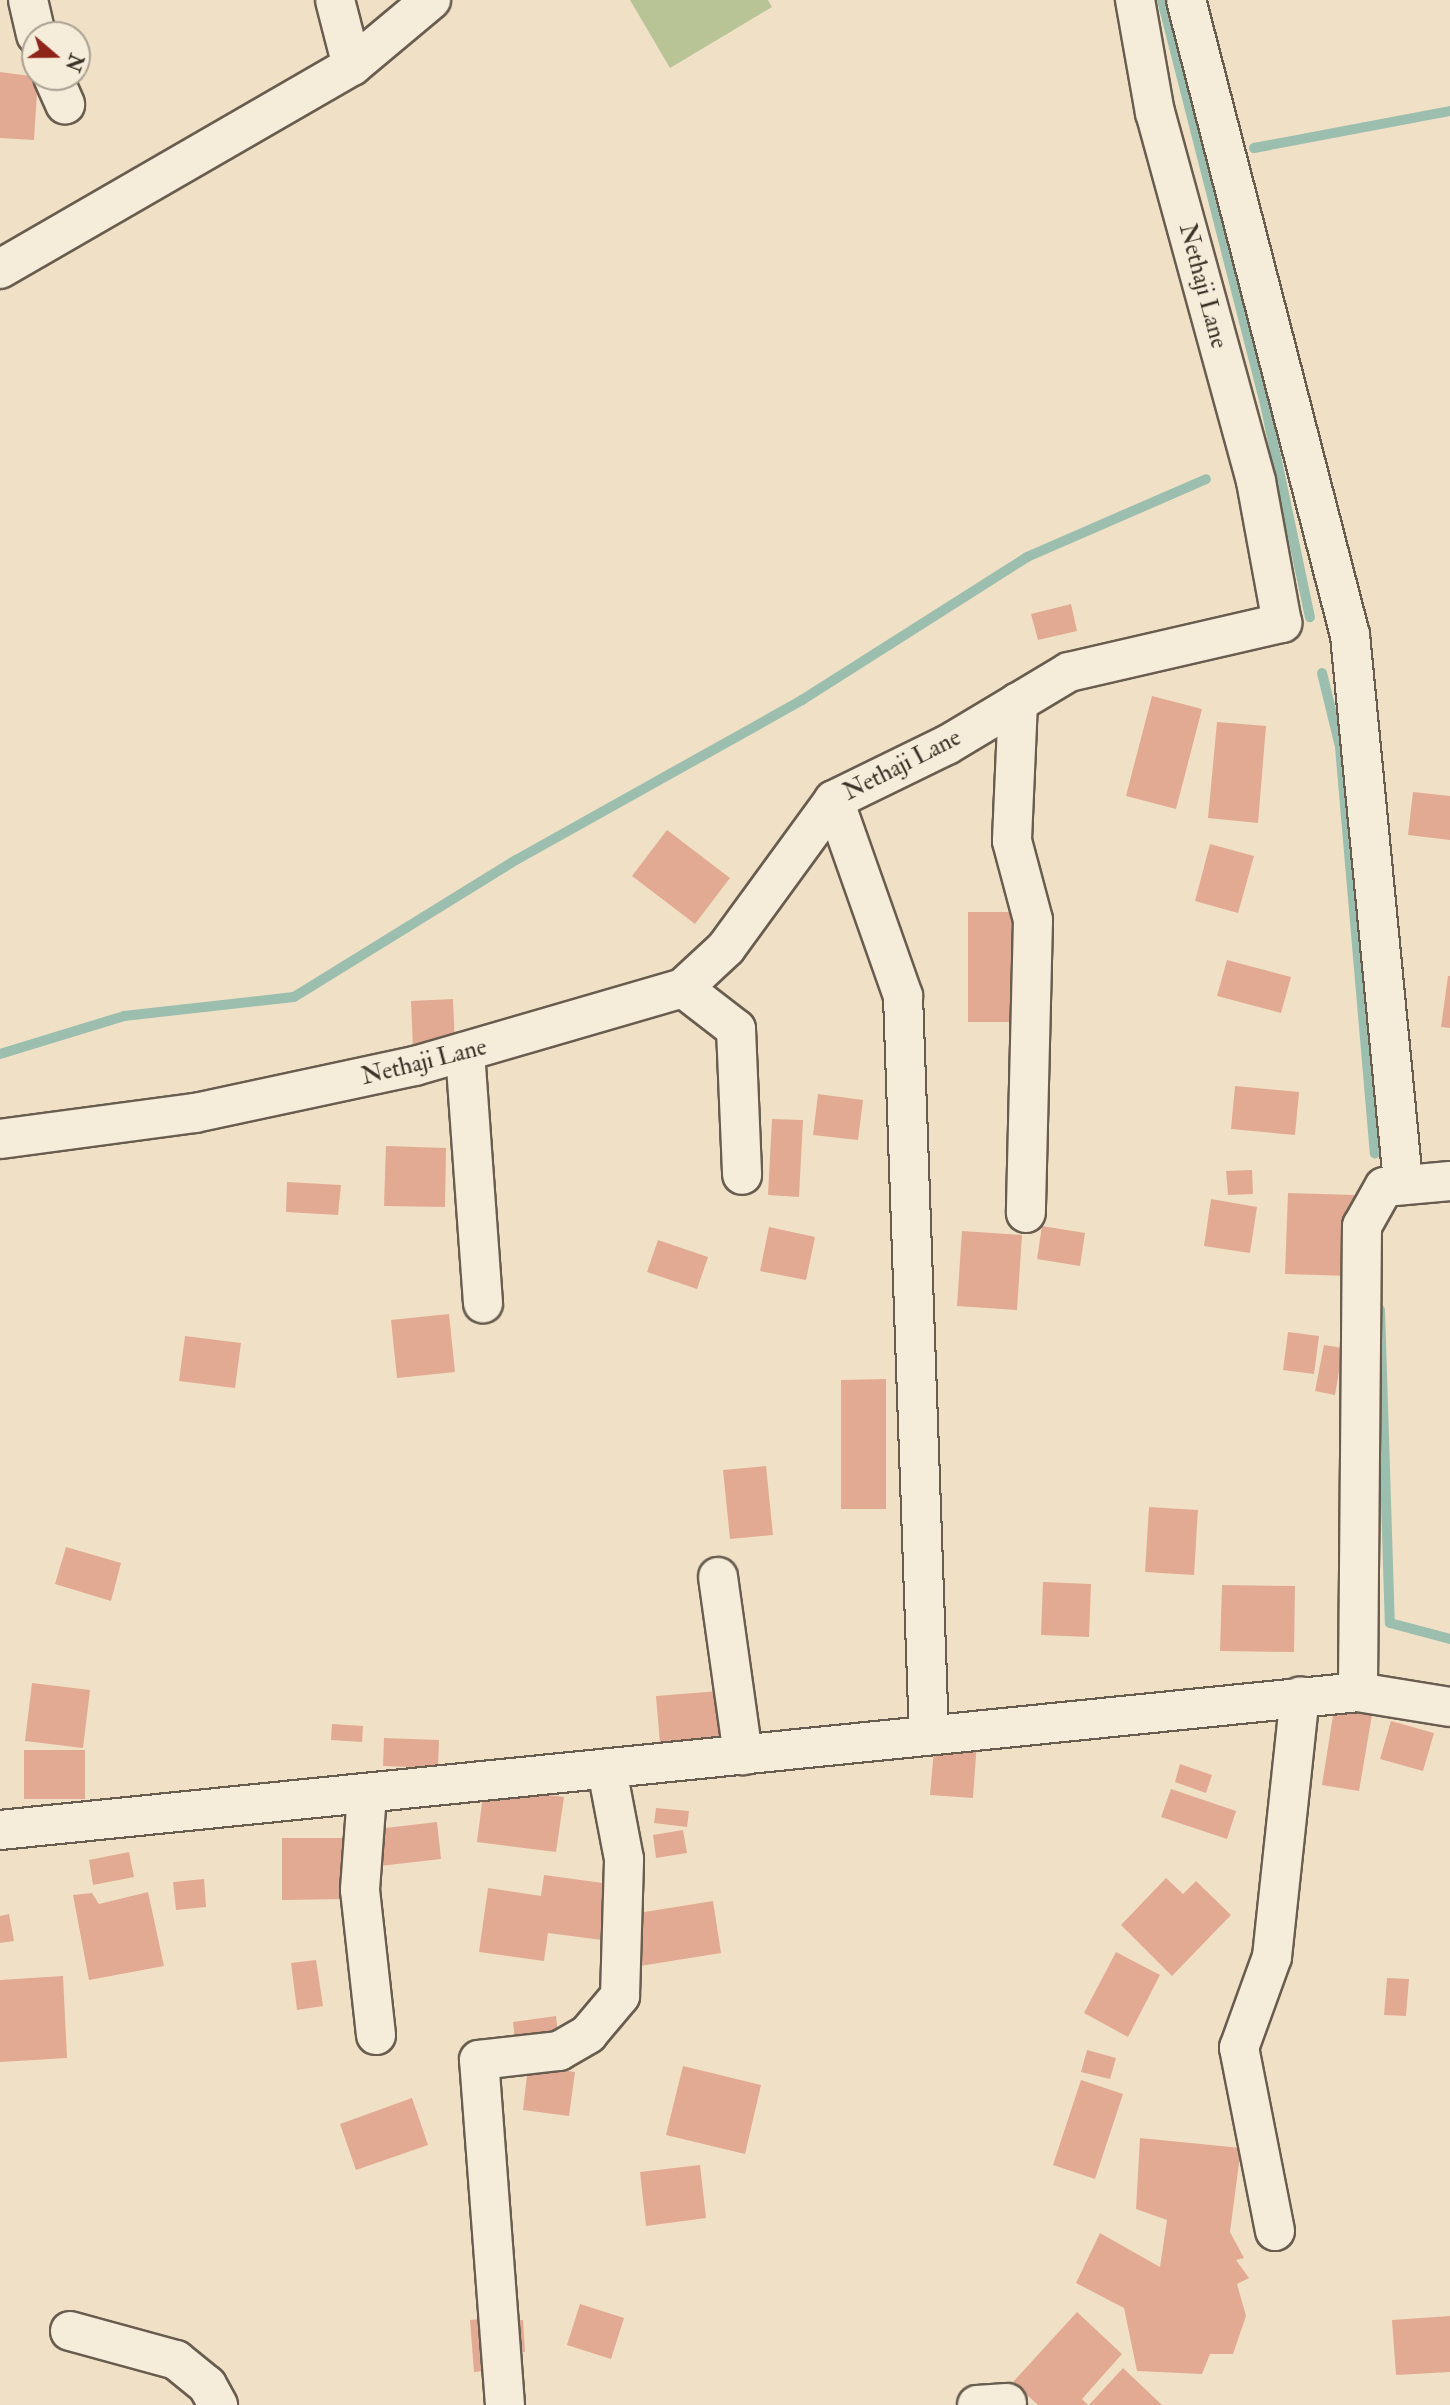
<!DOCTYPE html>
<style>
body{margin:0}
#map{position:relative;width:1450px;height:2405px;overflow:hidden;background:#f0e1c6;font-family:"IM FELL Double Pica",serif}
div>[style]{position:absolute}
.green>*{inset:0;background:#b8c396}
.stream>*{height:10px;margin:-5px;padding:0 5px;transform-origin:5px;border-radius:5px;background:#9bbeaf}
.building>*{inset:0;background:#e2aa93}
.roads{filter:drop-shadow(2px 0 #685d4f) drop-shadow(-2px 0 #685d4f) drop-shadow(0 2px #685d4f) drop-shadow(0 -2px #685d4f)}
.minor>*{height:38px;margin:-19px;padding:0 19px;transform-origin:19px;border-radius:19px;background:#f5ecda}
span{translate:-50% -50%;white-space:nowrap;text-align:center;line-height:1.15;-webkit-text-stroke:7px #f5ecda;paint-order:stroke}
.street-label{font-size:24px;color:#3a3127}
.north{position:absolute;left:21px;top:21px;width:70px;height:70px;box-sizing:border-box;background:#f5ecda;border:2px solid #aaa192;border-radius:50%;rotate:110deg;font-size:19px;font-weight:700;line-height:28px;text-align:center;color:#3a3127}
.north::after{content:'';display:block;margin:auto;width:24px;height:32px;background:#8f2418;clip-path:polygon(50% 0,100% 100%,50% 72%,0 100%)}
</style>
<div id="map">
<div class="green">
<i style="clip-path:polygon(630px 0,768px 0,772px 7px,670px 68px)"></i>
</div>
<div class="stream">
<i style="left:1162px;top:0;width:417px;rotate:75.7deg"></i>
<i style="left:1265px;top:404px;width:218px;rotate:78.1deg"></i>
<i style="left:1254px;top:148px;width:199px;rotate:-10.7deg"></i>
<i style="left:1322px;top:673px;width:76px;rotate:76.3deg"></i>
<i style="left:1340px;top:747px;width:408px;rotate:85.1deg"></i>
<i style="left:0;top:1054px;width:130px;rotate:-17deg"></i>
<i style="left:124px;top:1016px;width:171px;rotate:-6.4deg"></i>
<i style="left:294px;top:997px;width:261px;rotate:-31.7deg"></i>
<i style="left:516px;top:860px;width:328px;rotate:-29.2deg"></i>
<i style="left:802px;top:700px;width:267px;rotate:-32.4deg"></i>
<i style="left:1027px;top:557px;width:195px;rotate:-23.5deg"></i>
<i style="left:1380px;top:1310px;width:313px;rotate:88.2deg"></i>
<i style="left:1390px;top:1623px;width:62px;rotate:14.9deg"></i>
</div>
<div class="building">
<i style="clip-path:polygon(0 72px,38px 77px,34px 140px,0 138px)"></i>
<i style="clip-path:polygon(1071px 604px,1077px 631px,1038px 640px,1031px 614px)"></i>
<i style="clip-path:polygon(1152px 696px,1202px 709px,1176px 809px,1126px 796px)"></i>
<i style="clip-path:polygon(1217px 722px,1266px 726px,1258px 823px,1208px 818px)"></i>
<i style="clip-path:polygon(1413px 792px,1450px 796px,1450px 840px,1408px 835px)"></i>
<i style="clip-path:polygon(667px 830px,730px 878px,695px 924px,632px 876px)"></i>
<i style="clip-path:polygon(1210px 844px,1254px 856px,1238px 913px,1195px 901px)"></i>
<i style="clip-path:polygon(968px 912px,1016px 912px,1015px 1022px,968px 1022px)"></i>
<i style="clip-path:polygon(1227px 960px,1291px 977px,1281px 1013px,1217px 996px)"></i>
<i style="clip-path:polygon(1448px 976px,1450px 976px,1450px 1028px,1441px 1027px)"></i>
<i style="clip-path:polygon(453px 999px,455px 1048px,413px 1050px,411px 1001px)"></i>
<i style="clip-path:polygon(1235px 1086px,1299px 1092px,1295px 1135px,1231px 1129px)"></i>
<i style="clip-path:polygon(818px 1094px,863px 1100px,858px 1140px,813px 1135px)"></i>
<i style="clip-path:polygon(772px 1119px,803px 1120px,799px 1197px,768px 1195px)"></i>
<i style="clip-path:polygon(386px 1146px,446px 1148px,445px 1207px,384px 1206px)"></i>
<i style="clip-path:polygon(1252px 1170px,1253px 1194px,1228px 1195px,1226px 1171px)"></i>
<i style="clip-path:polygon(287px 1182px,341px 1185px,338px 1215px,286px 1212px)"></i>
<i style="clip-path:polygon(1288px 1193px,1354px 1195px,1351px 1276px,1285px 1274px)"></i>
<i style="clip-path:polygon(1211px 1199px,1257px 1207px,1250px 1253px,1204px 1246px)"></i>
<i style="clip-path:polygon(1042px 1226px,1085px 1233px,1080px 1266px,1037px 1259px)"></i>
<i style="clip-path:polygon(769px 1227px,815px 1237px,806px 1280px,760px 1271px)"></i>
<i style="clip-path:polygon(962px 1231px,1022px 1235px,1017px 1310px,957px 1306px)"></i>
<i style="clip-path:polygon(658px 1240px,708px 1257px,697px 1289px,647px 1272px)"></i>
<i style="clip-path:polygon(449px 1314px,455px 1372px,397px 1378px,391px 1320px)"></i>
<i style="clip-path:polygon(1288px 1332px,1319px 1336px,1314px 1374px,1283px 1370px)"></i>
<i style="clip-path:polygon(185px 1336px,241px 1343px,235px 1388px,179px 1381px)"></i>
<i style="clip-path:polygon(1324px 1345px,1343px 1348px,1335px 1395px,1315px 1391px)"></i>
<i style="clip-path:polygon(886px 1379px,886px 1509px,841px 1509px,841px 1380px)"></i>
<i style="clip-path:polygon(766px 1466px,773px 1535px,730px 1539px,723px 1470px)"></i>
<i style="clip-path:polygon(1149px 1507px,1198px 1510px,1194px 1575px,1145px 1572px)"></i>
<i style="clip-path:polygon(66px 1547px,121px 1563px,111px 1601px,55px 1584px)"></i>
<i style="clip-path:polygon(1043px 1582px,1091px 1584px,1089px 1637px,1041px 1635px)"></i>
<i style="clip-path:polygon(1222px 1585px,1295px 1586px,1294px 1652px,1220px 1651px)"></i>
<i style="clip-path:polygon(32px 1683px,90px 1690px,83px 1748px,25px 1741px)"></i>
<i style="clip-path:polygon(719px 1691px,723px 1739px,660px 1744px,656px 1696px)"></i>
<i style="clip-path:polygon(1335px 1703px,1373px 1709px,1359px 1791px,1322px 1785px)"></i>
<i style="clip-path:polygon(1391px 1721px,1434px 1733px,1423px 1771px,1380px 1759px)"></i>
<i style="clip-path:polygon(332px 1724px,363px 1726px,362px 1742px,331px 1740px)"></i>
<i style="clip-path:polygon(384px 1738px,439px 1740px,438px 1768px,383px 1766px)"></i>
<i style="clip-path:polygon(935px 1738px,977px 1741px,973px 1798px,930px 1795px)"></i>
<i style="clip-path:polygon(24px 1750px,85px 1750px,85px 1799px,24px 1799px)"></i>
<i style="clip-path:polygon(1180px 1764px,1212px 1775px,1206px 1793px,1175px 1782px)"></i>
<i style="clip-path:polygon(484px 1787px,564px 1797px,556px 1852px,477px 1842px)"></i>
<i style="clip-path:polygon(1171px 1789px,1236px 1811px,1227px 1839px,1161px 1817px)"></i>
<i style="clip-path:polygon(656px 1808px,689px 1811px,687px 1827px,654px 1823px)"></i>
<i style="clip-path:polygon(437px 1822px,441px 1859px,371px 1867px,368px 1830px)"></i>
<i style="clip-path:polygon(683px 1830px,687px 1853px,656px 1858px,653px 1835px)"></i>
<i style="clip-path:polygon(282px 1838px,345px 1838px,346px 1899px,282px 1900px)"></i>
<i style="clip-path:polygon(129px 1852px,134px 1877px,93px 1885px,89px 1860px)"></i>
<i style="clip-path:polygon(544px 1875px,610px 1884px,602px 1940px,548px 1933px,544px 1961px,479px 1952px,488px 1888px,541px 1896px)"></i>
<i style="clip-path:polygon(1166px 1878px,1183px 1894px,1196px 1881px,1231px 1915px,1172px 1976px,1121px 1925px)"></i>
<i style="clip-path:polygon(204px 1879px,206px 1907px,176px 1910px,173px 1882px)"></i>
<i style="clip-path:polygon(148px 1892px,164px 1966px,89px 1980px,73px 1895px,92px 1893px,99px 1904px)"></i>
<i style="clip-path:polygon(713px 1901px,721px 1953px,640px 1966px,632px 1914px)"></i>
<i style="clip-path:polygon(9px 1914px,14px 1941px,0 1943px,0 1916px)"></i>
<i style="clip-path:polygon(1116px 1952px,1160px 1975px,1128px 2037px,1084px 2013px)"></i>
<i style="clip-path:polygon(316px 1960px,323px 2006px,297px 2010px,291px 1963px)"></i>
<i style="clip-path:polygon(63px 1976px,67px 2058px,0 2062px,0 1980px)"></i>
<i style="clip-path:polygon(1387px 1978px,1409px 1979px,1406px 2016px,1384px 2015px)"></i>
<i style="clip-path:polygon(556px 2016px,559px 2042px,516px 2048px,513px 2022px)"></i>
<i style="clip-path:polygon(1087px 2050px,1116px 2058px,1110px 2079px,1081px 2072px)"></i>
<i style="clip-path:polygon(528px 2066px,575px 2072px,569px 2116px,523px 2110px)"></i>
<i style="clip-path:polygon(683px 2066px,761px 2085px,745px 2154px,666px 2135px)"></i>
<i style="clip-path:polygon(1081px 2080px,1123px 2094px,1095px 2179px,1053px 2165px)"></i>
<i style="clip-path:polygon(412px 2098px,428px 2145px,356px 2170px,340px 2124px)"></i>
<i style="clip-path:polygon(1140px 2138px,1241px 2148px,1230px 2232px,1244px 2258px,1236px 2260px,1249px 2278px,1237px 2284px,1246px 2316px,1233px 2354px,1210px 2354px,1202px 2374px,1137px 2371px,1124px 2308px,1076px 2283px,1100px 2233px,1160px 2267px,1167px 2220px,1136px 2209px)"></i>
<i style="clip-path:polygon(700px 2165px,706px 2218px,646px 2226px,640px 2172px)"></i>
<i style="clip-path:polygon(580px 2304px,624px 2318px,611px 2359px,567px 2345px)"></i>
<i style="clip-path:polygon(1077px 2312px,1122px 2354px,1082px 2399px,1088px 2405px,1038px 2405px,1013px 2382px)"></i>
<i style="clip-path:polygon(1450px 2316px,1450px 2372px,1396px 2375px,1392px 2320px)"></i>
<i style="clip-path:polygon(498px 2317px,503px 2369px,474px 2372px,470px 2320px)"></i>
<i style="clip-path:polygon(523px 2320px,525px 2352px,505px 2353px,503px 2322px)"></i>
<i style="clip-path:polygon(1123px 2368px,1162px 2405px,1089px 2405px)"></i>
</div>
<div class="roads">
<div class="minor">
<i style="left:28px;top:0;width:36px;rotate:77deg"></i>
<i style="left:335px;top:0;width:68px;rotate:75.6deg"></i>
<i style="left:1186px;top:0;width:656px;rotate:75.52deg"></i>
<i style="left:1350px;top:635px;width:549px;rotate:84.46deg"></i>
<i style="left:53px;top:77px;width:30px;rotate:66deg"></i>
<i style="left:0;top:269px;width:406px;rotate:-30deg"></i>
<i style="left:352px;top:66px;width:103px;rotate:-39.9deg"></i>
<i style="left:1018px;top:702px;width:139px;rotate:92.5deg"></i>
<i style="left:1012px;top:841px;width:82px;rotate:75.1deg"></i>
<i style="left:1033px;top:920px;width:293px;rotate:91.4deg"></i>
<i style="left:834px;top:800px;width:208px;rotate:70.6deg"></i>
<i style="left:903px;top:996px;width:740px;rotate:87.99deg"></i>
<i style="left:683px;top:988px;width:67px;rotate:37.7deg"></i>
<i style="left:736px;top:1029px;width:146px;rotate:87.6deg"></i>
<i style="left:465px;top:1052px;width:252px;rotate:85.9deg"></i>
<i style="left:0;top:1139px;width:197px;rotate:-7.6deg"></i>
<i style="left:195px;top:1113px;width:225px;rotate:-12.1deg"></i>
<i style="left:415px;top:1066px;width:279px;rotate:-16.2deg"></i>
<i style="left:683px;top:988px;width:59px;rotate:-42.9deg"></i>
<i style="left:726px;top:948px;width:183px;rotate:-53.9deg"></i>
<i style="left:834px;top:800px;width:126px;rotate:-26deg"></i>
<i style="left:947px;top:745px;width:142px;rotate:-30.9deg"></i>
<i style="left:1069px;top:672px;width:219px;rotate:-13deg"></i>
<i style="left:1282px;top:623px;width:144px;rotate:-100.4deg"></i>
<i style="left:1256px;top:481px;width:382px;rotate:-105.3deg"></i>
<i style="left:1155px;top:113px;width:115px;rotate:-100deg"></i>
<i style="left:1450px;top:1181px;width:66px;rotate:174.8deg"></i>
<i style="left:1384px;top:1187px;width:45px;rotate:119.4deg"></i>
<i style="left:1362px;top:1226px;width:466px;rotate:90.5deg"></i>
<i style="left:1358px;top:1692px;width:93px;rotate:9.3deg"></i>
<i style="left:718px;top:1577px;width:180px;rotate:82deg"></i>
<i style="left:367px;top:1794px;width:96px;rotate:94.2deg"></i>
<i style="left:360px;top:1890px;width:146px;rotate:83.7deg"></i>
<i style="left:0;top:1830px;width:1365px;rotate:-5.8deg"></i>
<i style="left:1275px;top:2231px;width:187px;rotate:-101.1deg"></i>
<i style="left:1239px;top:2048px;width:97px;rotate:-70.1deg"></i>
<i style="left:1272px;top:1957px;width:262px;rotate:-83.9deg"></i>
<i style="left:70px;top:2331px;width:110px;rotate:15.3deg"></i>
<i style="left:176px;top:2360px;width:40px;rotate:39deg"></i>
<i style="left:207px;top:2385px;width:23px;rotate:61deg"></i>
<i style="left:505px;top:2405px;width:346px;rotate:-94.3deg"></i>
<i style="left:479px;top:2060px;width:81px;rotate:-6.4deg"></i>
<i style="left:559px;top:2051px;width:34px;rotate:-30deg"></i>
<i style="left:588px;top:2034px;width:50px;rotate:-49.9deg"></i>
<i style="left:620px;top:1996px;width:137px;rotate:-88.3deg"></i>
<i style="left:624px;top:1859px;width:91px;rotate:-100.8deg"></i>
<i style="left:977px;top:2405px;width:30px;rotate:-4deg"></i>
</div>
</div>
<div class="street-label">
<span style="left:1203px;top:286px;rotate:75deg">Nethaji Lane</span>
<span style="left:902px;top:765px;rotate:-27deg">Nethaji Lane</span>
<span style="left:424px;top:1062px;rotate:-14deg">Nethaji Lane</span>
</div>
<div class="north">N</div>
</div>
